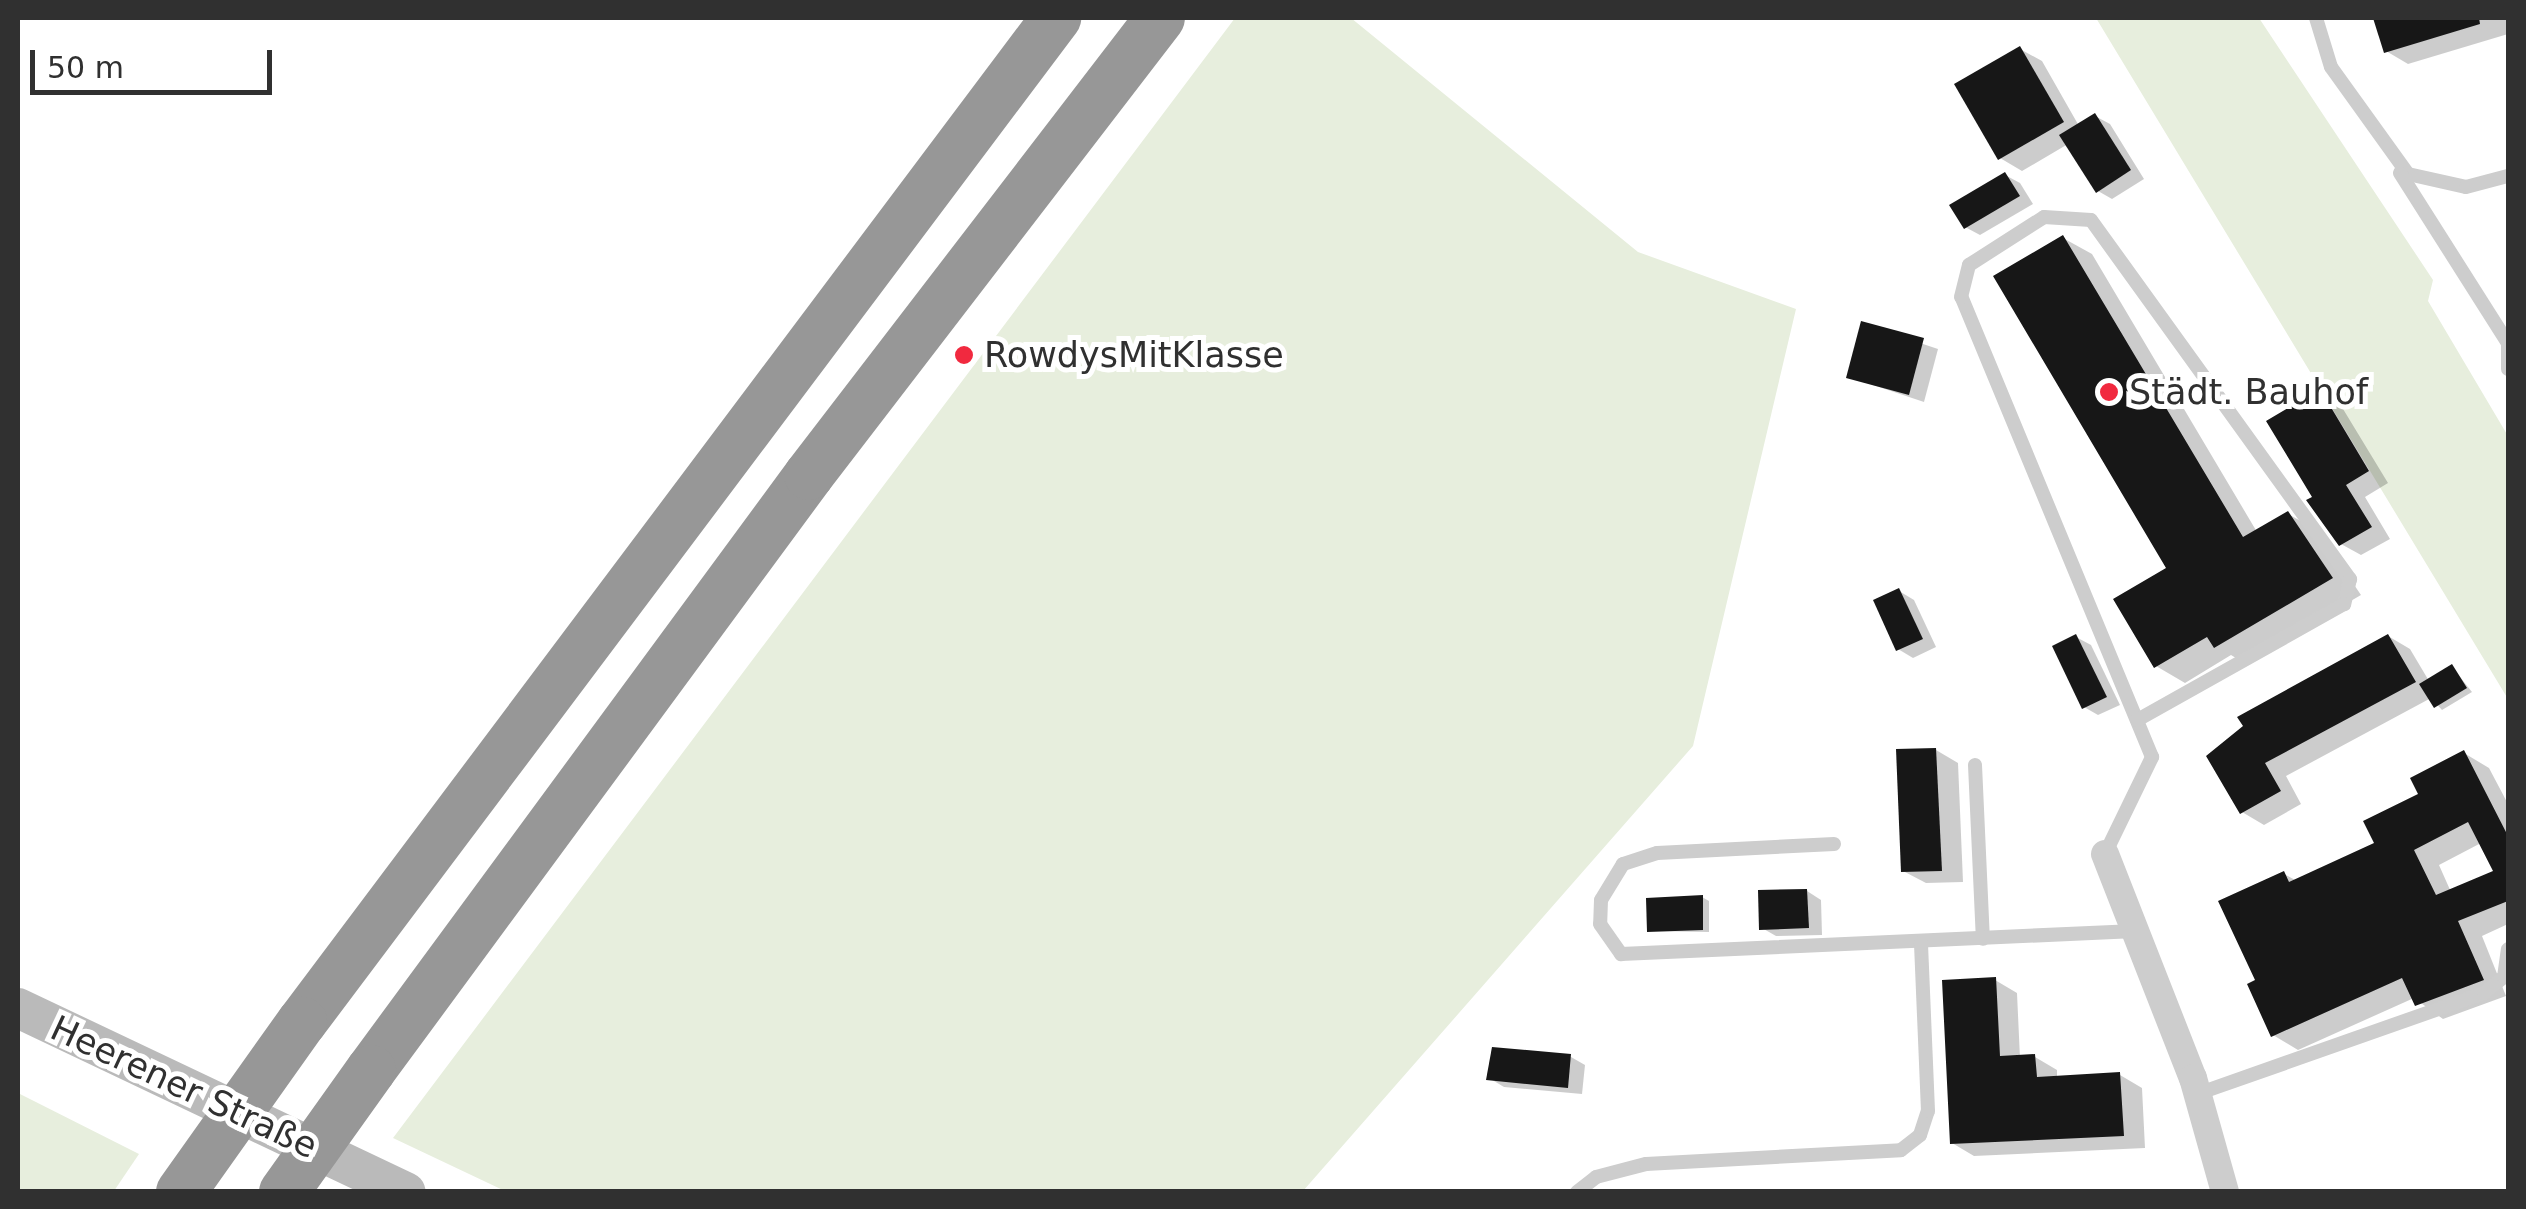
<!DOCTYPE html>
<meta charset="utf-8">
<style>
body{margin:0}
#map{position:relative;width:2526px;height:1209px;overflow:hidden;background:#fff;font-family:"DejaVu Sans",sans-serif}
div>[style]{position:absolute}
.green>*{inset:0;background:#e7eedd}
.shadow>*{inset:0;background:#0003}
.building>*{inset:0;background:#171717}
.service>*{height:14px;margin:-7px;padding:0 7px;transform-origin:7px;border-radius:7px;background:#cdcdcd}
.minor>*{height:28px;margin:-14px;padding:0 14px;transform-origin:14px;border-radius:14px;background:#cdcdcd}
.secondary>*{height:40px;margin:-20px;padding:0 20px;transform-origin:20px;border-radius:20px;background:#bababa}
.motorway>*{height:50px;margin:-25px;padding:0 25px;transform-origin:25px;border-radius:25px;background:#979797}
.motorway-bridge>*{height:50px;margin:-25px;padding:0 25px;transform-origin:25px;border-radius:25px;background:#979797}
.dots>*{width:28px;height:28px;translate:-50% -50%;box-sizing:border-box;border:5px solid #fff;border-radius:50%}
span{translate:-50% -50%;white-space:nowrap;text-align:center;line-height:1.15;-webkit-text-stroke:10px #fff;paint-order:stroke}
.poi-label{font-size:35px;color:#303030}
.left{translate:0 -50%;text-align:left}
.street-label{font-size:35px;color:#303030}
.frame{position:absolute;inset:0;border:20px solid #303030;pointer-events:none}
.scale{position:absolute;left:30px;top:50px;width:242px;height:45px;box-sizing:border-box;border:5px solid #303030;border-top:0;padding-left:12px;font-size:30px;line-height:35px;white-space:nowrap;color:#303030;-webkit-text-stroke:8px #fff;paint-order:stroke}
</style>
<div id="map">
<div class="green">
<i style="clip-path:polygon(1235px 18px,1351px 18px,1638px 252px,1796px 309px,1693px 746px,1303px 1191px,505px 1191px,393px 1138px)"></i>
<i style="clip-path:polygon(2096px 18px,2259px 18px,2433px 280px,2428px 301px,2508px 436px,2508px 699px)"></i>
<i style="clip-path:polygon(18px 1093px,139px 1154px,114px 1191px,18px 1191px)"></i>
</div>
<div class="shadow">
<i style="clip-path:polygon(2376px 18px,2508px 18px,2508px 34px,2408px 64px,2386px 51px)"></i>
<i style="clip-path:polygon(2020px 49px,2042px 61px,2079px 126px,2095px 116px,2110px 124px,2144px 179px,2112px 199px,2098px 191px,2068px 144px,2022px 171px,2000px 158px)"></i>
<i style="clip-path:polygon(2005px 175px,2020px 183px,2033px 204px,1980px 235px,1965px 227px)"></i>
<i style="clip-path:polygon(2063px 238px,2092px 254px,2257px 532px,2288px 514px,2317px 530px,2361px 595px,2244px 663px,2231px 655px,2185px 683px,2156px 666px,2170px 569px)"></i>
<i style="clip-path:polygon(1863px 324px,1938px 349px,1924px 402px,1849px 377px)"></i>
<i style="clip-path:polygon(2320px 392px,2340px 404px,2388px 483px,2365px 497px,2390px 539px,2361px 555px,2341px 544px)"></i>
<i style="clip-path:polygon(1899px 591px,1914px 600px,1936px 647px,1913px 658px,1898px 649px)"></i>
<i style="clip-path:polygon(2388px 636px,2410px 649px,2429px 681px,2452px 667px,2472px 692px,2442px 710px,2431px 698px,2286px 776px,2301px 804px,2264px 825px,2242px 812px,2210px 757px)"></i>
<i style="clip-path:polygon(2076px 637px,2091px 645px,2120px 705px,2098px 715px,2084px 707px)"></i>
<i style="clip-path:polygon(1936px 750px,1958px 763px,1963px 882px,1926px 883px,1903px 871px)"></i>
<i style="clip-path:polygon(evenodd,2464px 753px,2489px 768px,2508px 804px,2508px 924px,2482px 936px,2506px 996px,2443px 1019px,2414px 998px,2298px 1050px,2273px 1035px,2258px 981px,2284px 874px,2297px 881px,2378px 844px,2464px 753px,2481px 843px,2496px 872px,2451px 892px,2439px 865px,2481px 843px)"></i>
<i style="clip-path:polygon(1807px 891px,1821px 900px,1822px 935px,1776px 936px,1762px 928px)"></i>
<i style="clip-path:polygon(1702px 897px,1709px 901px,1709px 932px,1650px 931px)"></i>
<i style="clip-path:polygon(1995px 980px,2017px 993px,2020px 1058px,2035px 1057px,2057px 1070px,2057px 1078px,2120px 1075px,2142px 1088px,2145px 1148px,1974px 1156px,1952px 1143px)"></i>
<i style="clip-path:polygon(1571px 1057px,1585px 1065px,1582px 1094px,1504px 1087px,1489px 1078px)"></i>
</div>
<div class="building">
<i style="clip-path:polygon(2373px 18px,2479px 18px,2480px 24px,2384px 53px)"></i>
<i style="clip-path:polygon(2020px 46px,2064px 122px,1998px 160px,1954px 84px)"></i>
<i style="clip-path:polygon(2095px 113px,2131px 170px,2096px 193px,2059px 135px)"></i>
<i style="clip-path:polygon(2005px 172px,2020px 196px,1964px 229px,1949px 205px)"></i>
<i style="clip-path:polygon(2063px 235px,2243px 537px,2288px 511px,2333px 578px,2214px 648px,2207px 637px,2154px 668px,2113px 599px,2166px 568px,1993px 276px)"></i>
<i style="clip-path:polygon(1861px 321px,1924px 338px,1909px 395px,1846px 378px)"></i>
<i style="clip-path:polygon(2320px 389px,2369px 471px,2346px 485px,2372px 527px,2339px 546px,2306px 500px,2312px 497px,2266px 421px)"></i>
<i style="clip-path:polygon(1899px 588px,1923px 639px,1896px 651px,1873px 600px)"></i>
<i style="clip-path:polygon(2076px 634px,2107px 697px,2082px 709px,2052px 646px)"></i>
<i style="clip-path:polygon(2388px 634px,2416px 682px,2265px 763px,2281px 791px,2240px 814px,2206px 756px,2243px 726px,2237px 717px)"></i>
<i style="clip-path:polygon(2452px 664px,2467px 688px,2434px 708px,2419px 684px)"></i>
<i style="clip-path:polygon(1936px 748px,1942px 871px,1901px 872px,1896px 749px)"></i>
<i style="clip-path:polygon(evenodd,2464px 750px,2508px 836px,2508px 901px,2458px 921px,2484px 980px,2415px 1006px,2402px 978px,2271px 1037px,2247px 984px,2255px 980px,2218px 901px,2284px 871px,2289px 882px,2374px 843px,2363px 821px,2418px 794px,2410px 778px,2464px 750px,2468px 822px,2493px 871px,2436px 895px,2414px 850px,2468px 822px)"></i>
<i style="clip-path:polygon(1807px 889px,1809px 928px,1759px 930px,1758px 890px)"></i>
<i style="clip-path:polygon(1703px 895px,1703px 930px,1647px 932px,1646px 898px)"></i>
<i style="clip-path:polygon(1996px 977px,2000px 1056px,2035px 1054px,2037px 1077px,2120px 1072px,2124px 1136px,1950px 1144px,1942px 980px)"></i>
<i style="clip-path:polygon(1492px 1047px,1571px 1054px,1568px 1088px,1486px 1080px)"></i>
</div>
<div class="service">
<i style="left:2316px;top:18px;width:51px;rotate:73deg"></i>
<i style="left:2331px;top:67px;width:132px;rotate:54.3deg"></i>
<i style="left:2408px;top:174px;width:59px;rotate:12.6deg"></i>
<i style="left:2466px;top:187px;width:43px;rotate:-14.7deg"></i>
<i style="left:2400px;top:173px;width:201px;rotate:57.6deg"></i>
<i style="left:2508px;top:343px;width:26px;rotate:90deg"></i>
<i style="left:1975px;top:765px;width:174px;rotate:87.4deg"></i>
<i style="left:1834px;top:844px;width:177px;rotate:177.1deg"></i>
<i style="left:1657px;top:853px;width:36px;rotate:162deg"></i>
<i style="left:1623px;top:864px;width:42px;rotate:121.4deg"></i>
<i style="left:1601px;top:900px;width:24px;rotate:92deg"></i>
<i style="left:1600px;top:924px;width:37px;rotate:55deg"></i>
<i style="left:1621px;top:954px;width:515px;rotate:-2.56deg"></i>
<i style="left:2105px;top:854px;width:108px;rotate:-64.1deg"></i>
<i style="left:2152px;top:757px;width:498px;rotate:-112.5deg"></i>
<i style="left:1961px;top:297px;width:33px;rotate:-76deg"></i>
<i style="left:1969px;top:265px;width:89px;rotate:-32.6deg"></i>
<i style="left:2044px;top:217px;width:47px;rotate:3.7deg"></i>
<i style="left:2091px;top:220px;width:443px;rotate:54.2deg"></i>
<i style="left:2350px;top:579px;width:26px;rotate:103deg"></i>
<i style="left:2344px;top:604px;width:237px;rotate:150.7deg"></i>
<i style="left:2197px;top:1094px;width:304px;rotate:-19.4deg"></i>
<i style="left:2484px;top:993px;width:26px;rotate:-39deg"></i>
<i style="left:2504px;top:977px;width:28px;rotate:-82deg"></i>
<i style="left:1577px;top:1192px;width:24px;rotate:-38deg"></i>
<i style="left:1596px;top:1177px;width:52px;rotate:-14.6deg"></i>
<i style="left:1646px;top:1164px;width:255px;rotate:-3.1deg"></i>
<i style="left:1901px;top:1150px;width:24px;rotate:-38deg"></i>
<i style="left:1920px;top:1135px;width:25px;rotate:-72deg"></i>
<i style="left:1928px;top:1111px;width:168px;rotate:-92.4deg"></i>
</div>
<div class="minor">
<i style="left:2105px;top:854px;width:241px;rotate:68.6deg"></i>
<i style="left:2193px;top:1078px;width:118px;rotate:74.3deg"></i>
</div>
<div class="secondary">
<i style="left:18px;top:1008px;width:429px;rotate:25.4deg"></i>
</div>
<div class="motorway">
<i style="left:302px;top:1022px;width:1256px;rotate:-53.09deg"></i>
<i style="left:371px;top:1070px;width:739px;rotate:-53.64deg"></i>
<i style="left:809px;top:475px;width:576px;rotate:-52.47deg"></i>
</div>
<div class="motorway-bridge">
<i style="left:181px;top:1192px;width:209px;rotate:-54.6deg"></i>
<i style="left:284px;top:1192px;width:150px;rotate:-54.5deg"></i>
</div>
<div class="dots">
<i style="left:964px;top:355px;background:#f1293f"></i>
<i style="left:2109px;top:392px;background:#f1293f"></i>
</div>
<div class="poi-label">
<span class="left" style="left:984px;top:355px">RowdysMitKlasse</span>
<span class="left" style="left:2129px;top:392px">Städt. Bauhof</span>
</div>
<div class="street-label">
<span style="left:184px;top:1087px;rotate:25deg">Heerener Straße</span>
</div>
<div class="frame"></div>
<div class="scale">50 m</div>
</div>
